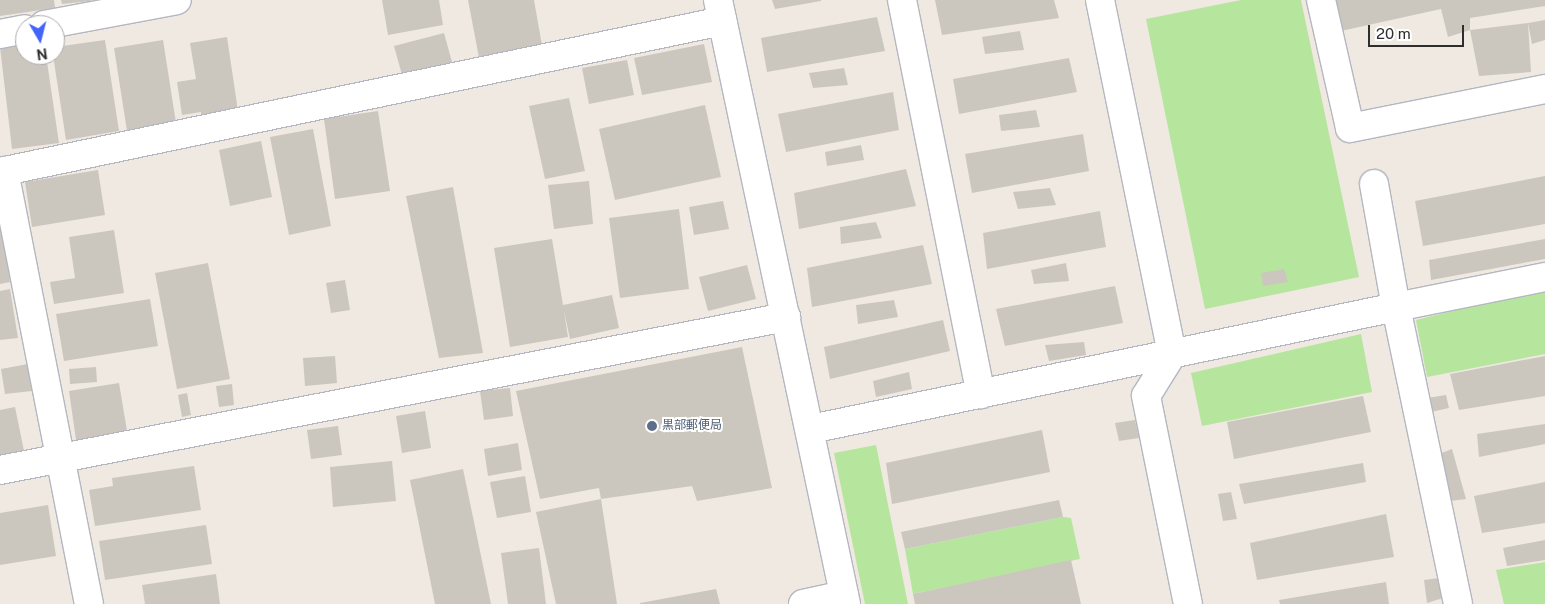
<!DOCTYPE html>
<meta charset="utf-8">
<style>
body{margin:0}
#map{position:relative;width:1545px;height:604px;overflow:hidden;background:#efe9e1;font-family:"Public Sans","Noto Sans JP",sans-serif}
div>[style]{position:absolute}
.green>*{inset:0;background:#b6e59e}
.building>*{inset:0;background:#cbc7bf}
.roads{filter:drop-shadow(1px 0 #b4b7c1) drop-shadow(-1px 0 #b4b7c1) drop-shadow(0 1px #b4b7c1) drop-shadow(0 -1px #b4b7c1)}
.minor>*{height:28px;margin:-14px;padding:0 14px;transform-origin:14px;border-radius:14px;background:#fff}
.tertiary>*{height:28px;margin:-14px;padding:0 14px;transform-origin:14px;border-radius:14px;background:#fff}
.dots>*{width:14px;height:14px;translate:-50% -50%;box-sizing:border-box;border:2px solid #fff;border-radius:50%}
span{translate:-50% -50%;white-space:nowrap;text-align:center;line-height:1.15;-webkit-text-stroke:4px #fff;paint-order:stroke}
.service-label{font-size:12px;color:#4e5e75}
.left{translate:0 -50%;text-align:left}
.north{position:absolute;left:15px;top:15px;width:50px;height:50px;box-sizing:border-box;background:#fff;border:1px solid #ababab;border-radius:50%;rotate:172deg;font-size:14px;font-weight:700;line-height:20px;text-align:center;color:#2e2e2e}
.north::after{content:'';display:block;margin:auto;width:18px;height:22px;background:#4264fb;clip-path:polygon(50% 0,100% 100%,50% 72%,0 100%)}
.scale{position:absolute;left:1368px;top:25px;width:96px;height:22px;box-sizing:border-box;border:2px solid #2e2e2e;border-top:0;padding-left:6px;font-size:15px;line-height:18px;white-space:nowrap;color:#2e2e2e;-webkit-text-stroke:4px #fff;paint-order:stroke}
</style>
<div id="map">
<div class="green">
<i style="clip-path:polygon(1241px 0,1301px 0,1359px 277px,1205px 309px,1146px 19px)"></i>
<i style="clip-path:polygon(1545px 288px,1545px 354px,1427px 377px,1416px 320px)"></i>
<i style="clip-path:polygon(1361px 334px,1372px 392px,1202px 426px,1191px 373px)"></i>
<i style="clip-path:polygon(876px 445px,908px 604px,865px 604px,834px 453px)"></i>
<i style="clip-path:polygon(1063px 517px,1071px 518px,1080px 559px,913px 594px,905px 549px)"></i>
<i style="clip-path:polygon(1545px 562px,1545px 604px,1504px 604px,1496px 570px)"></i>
</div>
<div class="building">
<i style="clip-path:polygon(0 0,54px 0,55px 8px,0 16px)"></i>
<i style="clip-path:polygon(61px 0,91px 0,91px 1px,62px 4px)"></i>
<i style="clip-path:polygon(382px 0,439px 0,443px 25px,388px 35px)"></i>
<i style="clip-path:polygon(468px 0,534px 0,543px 51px,480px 63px)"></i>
<i style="clip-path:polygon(772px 0,821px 0,821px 1px,775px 9px)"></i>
<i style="clip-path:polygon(935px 0,1054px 0,1059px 18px,942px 35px)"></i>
<i style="clip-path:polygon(1335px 0,1545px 0,1545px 6px,1470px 18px,1470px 30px,1448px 37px,1441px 9px,1341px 31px)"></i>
<i style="clip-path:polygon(877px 17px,885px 51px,767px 72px,761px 38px)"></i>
<i style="clip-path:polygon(1545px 20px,1545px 40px,1532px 44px,1528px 23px)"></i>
<i style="clip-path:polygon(1528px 23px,1531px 72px,1479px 76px,1470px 30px)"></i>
<i style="clip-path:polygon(1020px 31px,1024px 50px,985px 54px,982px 37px)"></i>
<i style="clip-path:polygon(444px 33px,452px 62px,402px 75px,394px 46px)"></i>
<i style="clip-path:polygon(227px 37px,238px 111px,201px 117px,201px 112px,182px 115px,177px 82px,196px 79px,190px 43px)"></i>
<i style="clip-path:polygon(105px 40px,119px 131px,66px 140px,53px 55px,55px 47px)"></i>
<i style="clip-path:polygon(163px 40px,176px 123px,127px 131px,114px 48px)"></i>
<i style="clip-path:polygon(25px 44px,25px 55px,46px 55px,59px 143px,12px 149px,0 47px)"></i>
<i style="clip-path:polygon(704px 44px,712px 82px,642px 95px,634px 58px)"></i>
<i style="clip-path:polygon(1069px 58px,1077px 92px,959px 114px,953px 79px)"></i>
<i style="clip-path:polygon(627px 60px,634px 95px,589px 104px,582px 68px)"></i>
<i style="clip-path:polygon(844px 68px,848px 85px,813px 88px,809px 73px)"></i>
<i style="clip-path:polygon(893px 92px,899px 130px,786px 152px,778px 114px)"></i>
<i style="clip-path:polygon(569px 98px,585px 171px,545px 179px,529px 106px)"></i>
<i style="clip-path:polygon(705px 105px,721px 177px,615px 200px,599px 129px)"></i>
<i style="clip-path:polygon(1036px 110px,1040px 127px,1001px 131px,999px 115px)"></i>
<i style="clip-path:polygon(378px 111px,390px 191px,335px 199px,324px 119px)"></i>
<i style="clip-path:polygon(313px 129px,331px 226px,289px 235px,270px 137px)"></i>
<i style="clip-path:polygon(1083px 134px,1089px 171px,972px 193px,965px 154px)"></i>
<i style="clip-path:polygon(261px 141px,272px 197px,230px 206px,219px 150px)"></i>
<i style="clip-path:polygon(861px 145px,864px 160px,827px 166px,825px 152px)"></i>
<i style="clip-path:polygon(906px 169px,916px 206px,799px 229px,794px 193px)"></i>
<i style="clip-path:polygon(98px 170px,105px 215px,32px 227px,25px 182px)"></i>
<i style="clip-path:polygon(1545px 176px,1545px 224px,1423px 246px,1415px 201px)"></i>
<i style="clip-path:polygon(589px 181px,593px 224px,554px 229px,548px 185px)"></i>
<i style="clip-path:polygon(453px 187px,483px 353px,439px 358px,406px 196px)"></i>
<i style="clip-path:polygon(1050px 188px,1056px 205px,1018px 209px,1013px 192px)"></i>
<i style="clip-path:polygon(723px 201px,729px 229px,694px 235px,689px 207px)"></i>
<i style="clip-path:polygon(679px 209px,689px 289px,620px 298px,609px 218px)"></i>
<i style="clip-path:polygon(1100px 211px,1106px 247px,987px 269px,983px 233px)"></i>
<i style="clip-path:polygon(0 219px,10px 282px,0 284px)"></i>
<i style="clip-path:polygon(876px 222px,882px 238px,841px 244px,840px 227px)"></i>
<i style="clip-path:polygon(114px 230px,124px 293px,54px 304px,50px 282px,75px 278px,69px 237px)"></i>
<i style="clip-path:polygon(552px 239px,563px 305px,612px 295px,619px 328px,570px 339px,564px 311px,568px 337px,510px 347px,494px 248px)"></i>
<i style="clip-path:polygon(1545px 239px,1545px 259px,1431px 280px,1429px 260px)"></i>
<i style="clip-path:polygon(923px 245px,932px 284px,812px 307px,807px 268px)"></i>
<i style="clip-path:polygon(208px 263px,230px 379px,177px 389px,155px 273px)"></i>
<i style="clip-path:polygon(1066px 263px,1069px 281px,1034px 284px,1031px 270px)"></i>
<i style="clip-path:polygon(747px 265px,756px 299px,708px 311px,699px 277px)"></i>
<i style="clip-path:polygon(1284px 269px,1288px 282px,1263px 286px,1261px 273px)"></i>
<i style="clip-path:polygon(345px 280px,350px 310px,331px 313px,326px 283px)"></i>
<i style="clip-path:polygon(1115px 286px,1123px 323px,1005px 346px,996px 309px)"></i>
<i style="clip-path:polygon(10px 289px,18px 338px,0 340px,0 291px)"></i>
<i style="clip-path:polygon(150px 299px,158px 346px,64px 361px,56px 314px)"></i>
<i style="clip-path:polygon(894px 300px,898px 317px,858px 324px,856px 305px)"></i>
<i style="clip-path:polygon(943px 320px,950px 351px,830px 379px,824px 347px)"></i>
<i style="clip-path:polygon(1084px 342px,1086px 355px,1049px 361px,1045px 345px)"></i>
<i style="clip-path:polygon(742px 347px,772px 488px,697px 501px,692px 486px,601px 499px,599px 488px,540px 499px,516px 391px)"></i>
<i style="clip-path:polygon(335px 356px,337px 383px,305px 386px,303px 358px)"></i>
<i style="clip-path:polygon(1545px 356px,1545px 396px,1459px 410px,1450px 374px)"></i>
<i style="clip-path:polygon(28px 364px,32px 391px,5px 394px,1px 369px)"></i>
<i style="clip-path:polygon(96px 367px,97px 382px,70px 384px,69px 369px)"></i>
<i style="clip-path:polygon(909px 372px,912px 389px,876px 397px,873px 381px)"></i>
<i style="clip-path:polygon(119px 383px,127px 431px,76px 440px,69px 391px)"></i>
<i style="clip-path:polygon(232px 384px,234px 405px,219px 407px,216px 386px)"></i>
<i style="clip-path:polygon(510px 388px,513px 416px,484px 420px,480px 391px)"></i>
<i style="clip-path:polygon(187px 393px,191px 415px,182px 417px,178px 395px)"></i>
<i style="clip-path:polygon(1446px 395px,1449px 408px,1431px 412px,1427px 398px)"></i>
<i style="clip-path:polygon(1363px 396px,1371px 432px,1234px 459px,1227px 422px)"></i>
<i style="clip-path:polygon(15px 407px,24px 451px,0 456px,0 410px)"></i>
<i style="clip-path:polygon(425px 411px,431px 448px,402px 453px,396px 416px)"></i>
<i style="clip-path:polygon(1135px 420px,1139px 438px,1119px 441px,1115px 423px)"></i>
<i style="clip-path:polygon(1545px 424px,1545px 444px,1479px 457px,1477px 434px)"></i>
<i style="clip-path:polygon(338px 426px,342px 455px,311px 459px,307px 430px)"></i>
<i style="clip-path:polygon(1042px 430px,1050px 472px,892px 504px,886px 463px)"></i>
<i style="clip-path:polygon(518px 443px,522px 470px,488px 476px,484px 449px)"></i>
<i style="clip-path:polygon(1452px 449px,1466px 499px,1450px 501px,1439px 454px)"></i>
<i style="clip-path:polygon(392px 461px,396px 501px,333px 507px,330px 467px)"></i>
<i style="clip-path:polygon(1363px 463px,1366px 482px,1244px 504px,1239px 484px)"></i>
<i style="clip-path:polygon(194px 466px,201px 510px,95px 526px,89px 490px,113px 486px,112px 478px)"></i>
<i style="clip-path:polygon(463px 469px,491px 604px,435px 604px,410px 480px)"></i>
<i style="clip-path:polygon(525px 476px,531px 512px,497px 518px,490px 482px)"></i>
<i style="clip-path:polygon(1545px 482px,1545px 523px,1482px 533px,1474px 496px)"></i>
<i style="clip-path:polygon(1231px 492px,1237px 519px,1223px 521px,1218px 494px)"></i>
<i style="clip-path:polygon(601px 499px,617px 604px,556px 604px,536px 512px)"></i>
<i style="clip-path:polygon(1059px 500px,1063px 517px,905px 549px,901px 532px)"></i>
<i style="clip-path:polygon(48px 505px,56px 556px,0 565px,0 513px)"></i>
<i style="clip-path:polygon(1386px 514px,1394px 557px,1257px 580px,1250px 543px)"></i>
<i style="clip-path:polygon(206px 525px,212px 564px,105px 580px,99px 541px)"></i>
<i style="clip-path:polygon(1545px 540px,1545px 560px,1507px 566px,1503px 548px)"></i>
<i style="clip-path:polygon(539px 548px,546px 604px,508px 604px,501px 553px)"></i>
<i style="clip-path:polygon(1071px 560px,1081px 604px,915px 604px,913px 594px)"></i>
<i style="clip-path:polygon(216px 574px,220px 604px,145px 604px,142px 585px)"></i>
<i style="clip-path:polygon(1439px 578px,1446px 597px,1427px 603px,1424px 580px)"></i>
<i style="clip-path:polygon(1386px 582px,1389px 604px,1280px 604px,1279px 600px)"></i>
<i style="clip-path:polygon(716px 589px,720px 604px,640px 604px,640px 603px)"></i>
</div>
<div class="roads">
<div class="minor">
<i style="left:902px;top:0;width:402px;rotate:78.7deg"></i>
<i style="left:1100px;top:0;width:361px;rotate:78.5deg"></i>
<i style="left:1172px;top:354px;width:49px;rotate:121.8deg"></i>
<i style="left:1146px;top:396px;width:212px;rotate:78.6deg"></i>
<i style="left:1321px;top:0;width:131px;rotate:77.2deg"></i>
<i style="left:1350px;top:128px;width:199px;rotate:-11.3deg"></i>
<i style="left:44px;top:25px;width:135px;rotate:-10.6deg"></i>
<i style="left:0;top:34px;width:25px;rotate:-11deg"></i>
<i style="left:4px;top:171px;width:441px;rotate:78.9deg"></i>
<i style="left:0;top:172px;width:738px;rotate:-11.81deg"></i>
<i style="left:1374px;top:184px;width:125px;rotate:79.9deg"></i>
<i style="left:1396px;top:307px;width:152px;rotate:-11.4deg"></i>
<i style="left:811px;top:429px;width:598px;rotate:-11.78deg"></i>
<i style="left:1396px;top:307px;width:303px;rotate:78.2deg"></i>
<i style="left:0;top:470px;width:801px;rotate:-11.02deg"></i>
<i style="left:803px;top:604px;width:42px;rotate:-12.4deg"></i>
</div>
<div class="tertiary">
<i style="left:718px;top:0;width:617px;rotate:78.03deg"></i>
</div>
</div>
<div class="dots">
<i style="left:652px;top:426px;background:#5c6f8a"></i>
</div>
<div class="service-label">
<span class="left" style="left:662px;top:426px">黒部郵便局</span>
</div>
<div class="north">N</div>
<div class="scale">20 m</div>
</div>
